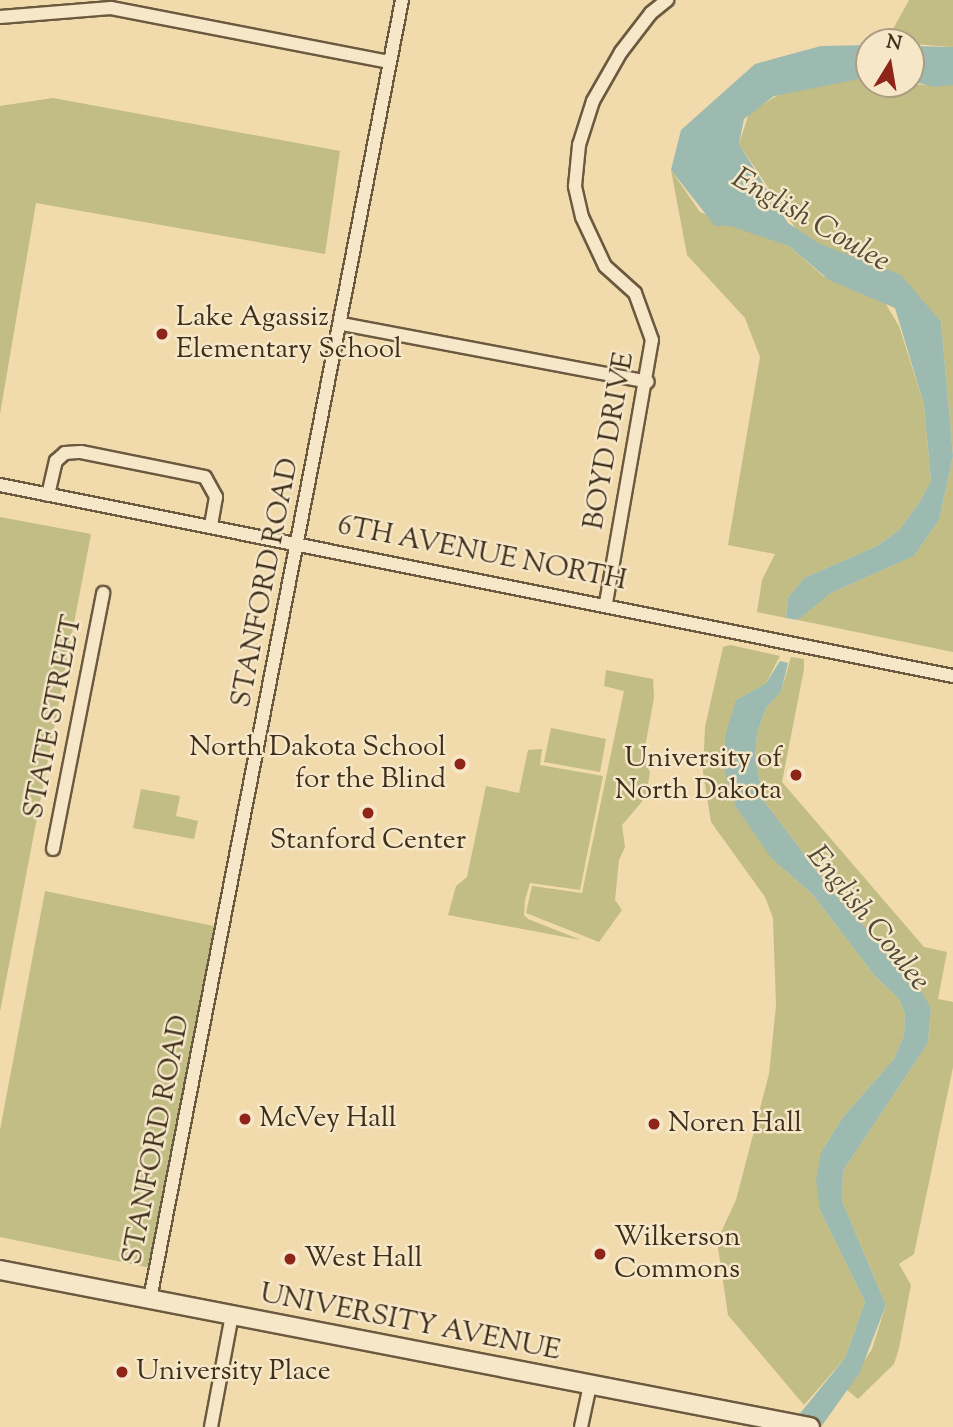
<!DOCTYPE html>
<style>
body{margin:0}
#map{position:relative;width:953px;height:1427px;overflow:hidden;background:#f1daac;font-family:"Sorts Mill Goudy",serif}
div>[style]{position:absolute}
.green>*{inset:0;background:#c1bd85}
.water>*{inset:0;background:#9cbab0}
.roads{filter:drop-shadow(2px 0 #6b5a3f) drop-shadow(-2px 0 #6b5a3f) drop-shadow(0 2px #6b5a3f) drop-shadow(0 -2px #6b5a3f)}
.street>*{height:12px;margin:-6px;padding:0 6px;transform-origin:6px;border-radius:6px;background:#f6e7c9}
.secondary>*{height:18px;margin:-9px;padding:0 9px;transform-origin:9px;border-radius:9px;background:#f6e7c9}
.dots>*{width:19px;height:19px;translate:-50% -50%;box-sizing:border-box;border:4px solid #f6e7c9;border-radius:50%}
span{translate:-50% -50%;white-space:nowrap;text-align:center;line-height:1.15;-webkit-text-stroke:5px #f6e7c9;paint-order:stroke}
.poi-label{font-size:28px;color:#3e2f1b}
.left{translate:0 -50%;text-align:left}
.right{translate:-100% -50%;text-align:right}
.street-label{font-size:28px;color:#3e2f1b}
.water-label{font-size:30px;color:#514b39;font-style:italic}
.north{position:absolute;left:855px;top:28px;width:70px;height:70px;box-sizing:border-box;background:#f6e7c9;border:2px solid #ac9d83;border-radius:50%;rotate:11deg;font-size:19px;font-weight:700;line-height:28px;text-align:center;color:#3e2f1b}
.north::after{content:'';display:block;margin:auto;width:24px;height:32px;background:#8f2418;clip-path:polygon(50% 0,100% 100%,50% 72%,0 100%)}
</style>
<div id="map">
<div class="green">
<i style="clip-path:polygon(909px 0,953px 0,953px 47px,886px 42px)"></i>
<i style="clip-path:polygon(864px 76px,869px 77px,869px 84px,953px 85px,953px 652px,798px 620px,831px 593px,914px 556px,939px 520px,953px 456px,941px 322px,796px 229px,739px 144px,749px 113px,786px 90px)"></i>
<i style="clip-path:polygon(53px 98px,340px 151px,325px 254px,36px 203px,0 414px,0 106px)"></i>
<i style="clip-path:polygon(671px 170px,700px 212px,789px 246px,823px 276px,884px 301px,899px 326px,924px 405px,931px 481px,919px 503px,899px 530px,877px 546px,804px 578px,788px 598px,786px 618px,757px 612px,762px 580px,775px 554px,728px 545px,760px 357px,745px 318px,687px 255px)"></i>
<i style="clip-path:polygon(0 517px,91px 534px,0 1012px)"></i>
<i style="clip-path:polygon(730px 645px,780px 656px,766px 683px,736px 700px,772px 859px,812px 894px,875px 976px,899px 999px,905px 1014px,904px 1035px,894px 1059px,843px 1117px,821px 1152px,820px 1210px,865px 1302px,845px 1358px,804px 1405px,728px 1315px,717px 1241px,736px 1200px,769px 1074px,776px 1006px,773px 918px,765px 897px,711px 822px,703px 772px,705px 727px,723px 647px)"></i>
<i style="clip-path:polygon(791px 657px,804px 659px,804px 669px,782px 782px,924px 947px,947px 952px,938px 999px,953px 1002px,953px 1067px,914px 1254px,899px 1264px,911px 1285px,899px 1348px,894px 1364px,858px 1399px,846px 1389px,872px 1349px,886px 1305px,842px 1201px,843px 1171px,928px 1043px,931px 1008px,831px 890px,764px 801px,755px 758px,757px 734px,766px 708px,781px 692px)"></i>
<i style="clip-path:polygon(606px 670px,653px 679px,654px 698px,643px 758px,650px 772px,646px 797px,622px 825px,625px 847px,619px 860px,615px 900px,622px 910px,599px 942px,526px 913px,532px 886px,582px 893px,624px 691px,604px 686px)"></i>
<i style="clip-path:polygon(551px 728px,606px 739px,600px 772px,544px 762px)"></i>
<i style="clip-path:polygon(542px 749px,540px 765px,603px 776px,580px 890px,530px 883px,525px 900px,524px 915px,528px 919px,581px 940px,448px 915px,456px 886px,467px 877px,486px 786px,519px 793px,528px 750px)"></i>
<i style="clip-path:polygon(141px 789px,180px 796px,176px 816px,198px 821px,194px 839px,133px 828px)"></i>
<i style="clip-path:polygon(45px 891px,223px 928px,156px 1269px,0 1237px,0 1130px)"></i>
</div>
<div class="water">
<i style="clip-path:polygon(869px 45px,869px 77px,774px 96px,744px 119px,739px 144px,788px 223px,820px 244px,901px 275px,941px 322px,953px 456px,939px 520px,914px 556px,831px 593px,798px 620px,786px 618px,788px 598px,804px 578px,877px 546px,899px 530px,919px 503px,931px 481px,924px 405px,895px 308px,829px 280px,789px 246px,730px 226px,715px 226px,671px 170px,681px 130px,755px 64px,821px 46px)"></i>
<i style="clip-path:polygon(911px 46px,953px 47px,953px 85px,935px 87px,911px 81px)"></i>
<i style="clip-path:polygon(780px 661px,788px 663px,781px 692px,766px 708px,757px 734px,755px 758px,764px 801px,831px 890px,917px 985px,931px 1008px,928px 1043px,843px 1171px,842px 1201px,886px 1305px,860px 1372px,821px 1427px,789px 1427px,845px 1358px,865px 1302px,820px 1210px,816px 1181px,821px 1152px,843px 1117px,894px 1059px,904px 1035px,905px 1014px,899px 999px,875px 976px,812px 894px,772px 859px,736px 807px,725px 774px,725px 736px,736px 700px,766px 683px)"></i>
</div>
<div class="roads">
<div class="street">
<i style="left:0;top:17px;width:111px;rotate:-4.6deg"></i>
<i style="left:111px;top:8px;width:284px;rotate:11deg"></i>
<i style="left:342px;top:324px;width:311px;rotate:10.7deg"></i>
<i style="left:0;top:485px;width:972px;rotate:11.33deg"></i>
<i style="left:48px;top:495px;width:35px;rotate:-77deg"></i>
<i style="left:56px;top:461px;width:12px;rotate:-42deg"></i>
<i style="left:65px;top:453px;width:16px;rotate:-4deg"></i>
<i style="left:81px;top:452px;width:126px;rotate:11.4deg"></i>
<i style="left:205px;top:477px;width:23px;rotate:61deg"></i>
<i style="left:216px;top:497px;width:29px;rotate:100deg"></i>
<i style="left:606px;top:603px;width:267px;rotate:-80.1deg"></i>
<i style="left:652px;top:340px;width:50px;rotate:-109.9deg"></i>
<i style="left:635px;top:293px;width:40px;rotate:-138deg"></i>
<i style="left:605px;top:266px;width:54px;rotate:-115.1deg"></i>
<i style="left:582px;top:217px;width:32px;rotate:-103deg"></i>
<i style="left:575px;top:186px;width:41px;rotate:-84.4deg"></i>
<i style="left:579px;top:145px;width:46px;rotate:-72.3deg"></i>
<i style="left:593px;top:101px;width:56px;rotate:-60.3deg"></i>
<i style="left:621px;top:52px;width:49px;rotate:-52.4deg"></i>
<i style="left:651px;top:13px;width:21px;rotate:-39deg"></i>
<i style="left:53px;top:849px;width:261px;rotate:-78.9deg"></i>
<i style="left:150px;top:1299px;width:1323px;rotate:-79.02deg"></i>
<i style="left:211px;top:1427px;width:114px;rotate:-79.4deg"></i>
<i style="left:581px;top:1427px;width:43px;rotate:-77.9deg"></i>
</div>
<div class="secondary">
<i style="left:0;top:1270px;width:825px;rotate:10.97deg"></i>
</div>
</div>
<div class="dots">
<i style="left:162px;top:334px;background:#8f2418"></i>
<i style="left:460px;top:764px;background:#8f2418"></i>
<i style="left:796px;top:775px;background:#8f2418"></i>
<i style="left:368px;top:813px;background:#8f2418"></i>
<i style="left:245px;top:1119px;background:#8f2418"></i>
<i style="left:654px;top:1124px;background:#8f2418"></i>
<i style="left:600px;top:1254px;background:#8f2418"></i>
<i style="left:290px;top:1259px;background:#8f2418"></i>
<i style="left:122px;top:1372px;background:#8f2418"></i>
</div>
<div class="poi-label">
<span class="left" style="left:176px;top:334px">Lake Agassiz<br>Elementary School</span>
<span class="right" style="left:446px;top:764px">North Dakota School<br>for the Blind</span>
<span class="right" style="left:782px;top:775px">University of<br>North Dakota</span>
<span style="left:368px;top:841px">Stanford Center</span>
<span class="left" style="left:259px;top:1119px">McVey Hall</span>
<span class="left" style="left:668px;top:1124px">Noren Hall</span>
<span class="left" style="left:614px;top:1254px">Wilkerson<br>Commons</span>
<span class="left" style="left:304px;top:1259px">West Hall</span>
<span class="left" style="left:136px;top:1372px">University Place</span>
</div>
<div class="street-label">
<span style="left:610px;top:441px;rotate:-80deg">BOYD DRIVE</span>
<span style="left:482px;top:554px;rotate:11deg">6TH AVENUE NORTH</span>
<span style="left:266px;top:583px;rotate:-79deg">STANFORD ROAD</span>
<span style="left:54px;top:717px;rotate:-79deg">STATE STREET</span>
<span style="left:157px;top:1140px;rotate:-79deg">STANFORD ROAD</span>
<span style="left:410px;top:1323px;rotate:11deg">UNIVERSITY AVENUE</span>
</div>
<div class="water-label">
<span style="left:810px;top:221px;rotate:30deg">English Coulee</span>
<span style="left:867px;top:919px;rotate:51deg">English Coulee</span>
</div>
<div class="north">N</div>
</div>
